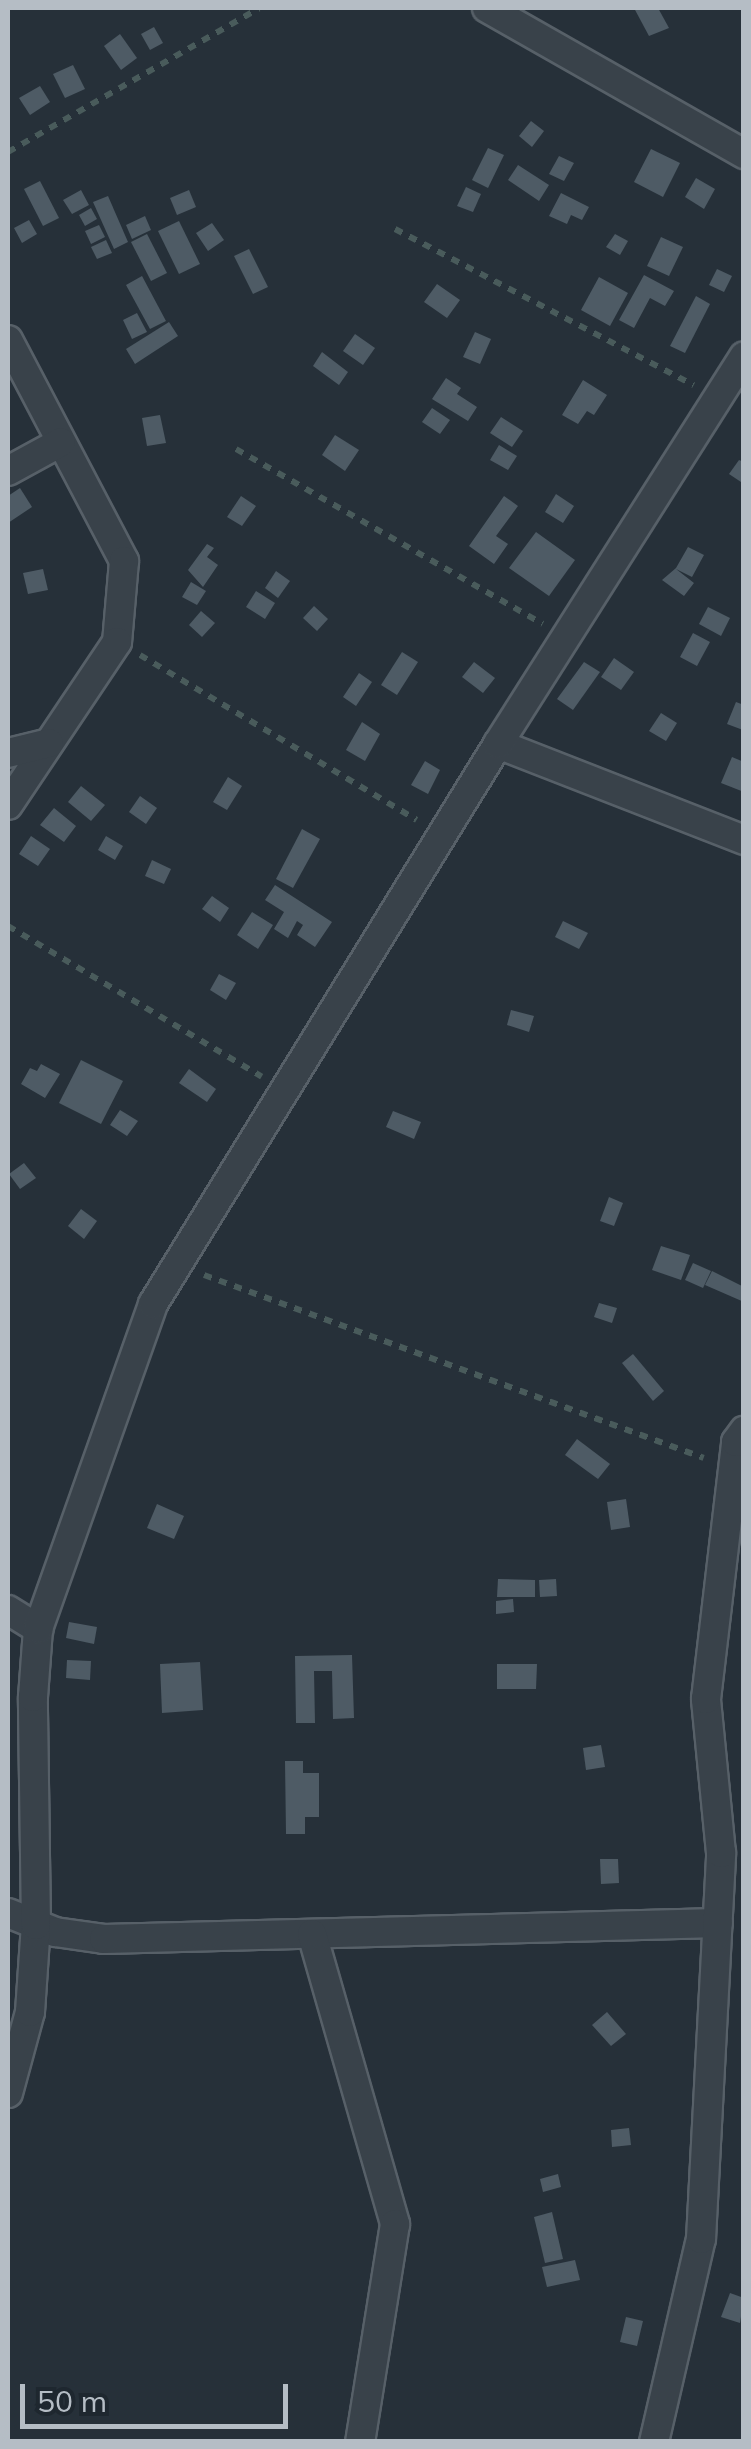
<!DOCTYPE html>
<style>
body{margin:0}
#map{position:relative;width:751px;height:2449px;overflow:hidden;background:#263039;font-family:Mulish,sans-serif}
div>[style]{position:absolute}
.building>*{inset:0;background:#4e5b65}
.path>*{height:6px;margin-top:-3px;transform-origin:0;background:repeating-linear-gradient(90deg,#495b5b 0 8px,transparent 0 16px)}
.roads{filter:drop-shadow(2px 0 #576068) drop-shadow(-2px 0 #576068) drop-shadow(0 2px #576068) drop-shadow(0 -2px #576068)}
.minor>*{height:28px;margin:-14px;padding:0 14px;transform-origin:14px;border-radius:14px;background:#39424a}
span{translate:-50% -50%;white-space:nowrap;text-align:center;line-height:1.15;-webkit-text-stroke:9px #1e272f;paint-order:stroke}
.frame{position:absolute;inset:0;border:10px solid #b5bdc5;pointer-events:none}
.scale{position:absolute;left:20px;top:2384px;width:268px;height:45px;box-sizing:border-box;border:5px solid #b5bdc5;border-top:0;padding-left:12px;font-size:30px;line-height:35px;white-space:nowrap;color:#b5bdc5;-webkit-text-stroke:8px #1e272f;paint-order:stroke}
</style>
<div id="map">
<div class="building">
<i style="clip-path:polygon(634px 8px,658px 8px,669px 28px,649px 36px)"></i>
<i style="clip-path:polygon(154px 27px,163px 43px,150px 50px,141px 34px)"></i>
<i style="clip-path:polygon(120px 34px,137px 58px,121px 70px,104px 46px)"></i>
<i style="clip-path:polygon(73px 65px,85px 89px,65px 98px,53px 74px)"></i>
<i style="clip-path:polygon(40px 86px,50px 102px,30px 115px,19px 98px)"></i>
<i style="clip-path:polygon(531px 121px,544px 131px,532px 147px,519px 136px)"></i>
<i style="clip-path:polygon(488px 148px,504px 155px,488px 188px,472px 180px)"></i>
<i style="clip-path:polygon(651px 149px,680px 163px,663px 197px,634px 182px)"></i>
<i style="clip-path:polygon(559px 156px,574px 163px,564px 181px,549px 174px)"></i>
<i style="clip-path:polygon(518px 165px,549px 185px,539px 201px,508px 180px)"></i>
<i style="clip-path:polygon(696px 178px,715px 189px,704px 209px,685px 197px)"></i>
<i style="clip-path:polygon(40px 181px,59px 218px,43px 226px,24px 189px)"></i>
<i style="clip-path:polygon(466px 187px,481px 194px,473px 212px,457px 206px)"></i>
<i style="clip-path:polygon(81px 190px,89px 205px,72px 214px,63px 200px)"></i>
<i style="clip-path:polygon(189px 190px,196px 207px,177px 215px,170px 198px)"></i>
<i style="clip-path:polygon(561px 193px,589px 207px,582px 220px,571px 215px,567px 224px,549px 216px)"></i>
<i style="clip-path:polygon(108px 196px,128px 242px,114px 249px,93px 202px)"></i>
<i style="clip-path:polygon(91px 208px,97px 219px,85px 226px,79px 215px)"></i>
<i style="clip-path:polygon(145px 216px,151px 230px,132px 239px,126px 225px)"></i>
<i style="clip-path:polygon(29px 220px,37px 234px,22px 243px,14px 228px)"></i>
<i style="clip-path:polygon(179px 221px,200px 264px,179px 274px,158px 231px)"></i>
<i style="clip-path:polygon(212px 223px,224px 240px,208px 251px,196px 233px)"></i>
<i style="clip-path:polygon(99px 225px,105px 237px,91px 244px,85px 231px)"></i>
<i style="clip-path:polygon(147px 234px,167px 273px,151px 281px,131px 242px)"></i>
<i style="clip-path:polygon(615px 234px,628px 241px,620px 255px,606px 247px)"></i>
<i style="clip-path:polygon(661px 237px,683px 247px,669px 276px,647px 266px)"></i>
<i style="clip-path:polygon(106px 240px,112px 253px,97px 259px,91px 247px)"></i>
<i style="clip-path:polygon(249px 249px,268px 287px,253px 294px,234px 256px)"></i>
<i style="clip-path:polygon(717px 269px,732px 276px,724px 292px,709px 285px)"></i>
<i style="clip-path:polygon(644px 275px,674px 291px,665px 306px,650px 298px,634px 328px,619px 320px)"></i>
<i style="clip-path:polygon(142px 276px,166px 321px,150px 329px,126px 285px)"></i>
<i style="clip-path:polygon(599px 277px,628px 293px,610px 326px,581px 310px)"></i>
<i style="clip-path:polygon(437px 284px,460px 300px,447px 318px,424px 302px)"></i>
<i style="clip-path:polygon(696px 296px,710px 304px,685px 353px,670px 346px)"></i>
<i style="clip-path:polygon(137px 313px,147px 332px,132px 339px,123px 320px)"></i>
<i style="clip-path:polygon(169px 322px,178px 336px,135px 364px,126px 349px)"></i>
<i style="clip-path:polygon(475px 332px,491px 339px,480px 364px,463px 357px)"></i>
<i style="clip-path:polygon(355px 334px,375px 348px,363px 365px,343px 351px)"></i>
<i style="clip-path:polygon(322px 352px,348px 372px,339px 385px,313px 366px)"></i>
<i style="clip-path:polygon(446px 378px,461px 388px,457px 394px,477px 407px,468px 421px,432px 399px)"></i>
<i style="clip-path:polygon(583px 380px,607px 395px,594px 415px,587px 411px,578px 424px,562px 415px)"></i>
<i style="clip-path:polygon(432px 408px,450px 420px,440px 434px,422px 422px)"></i>
<i style="clip-path:polygon(160px 415px,166px 443px,147px 446px,142px 418px)"></i>
<i style="clip-path:polygon(501px 417px,523px 431px,512px 447px,490px 433px)"></i>
<i style="clip-path:polygon(335px 435px,359px 450px,345px 471px,322px 455px)"></i>
<i style="clip-path:polygon(499px 445px,517px 456px,508px 470px,490px 460px)"></i>
<i style="clip-path:polygon(739px 460px,744px 462px,744px 484px,729px 474px)"></i>
<i style="clip-path:polygon(20px 488px,32px 507px,8px 523px,8px 496px)"></i>
<i style="clip-path:polygon(556px 494px,574px 506px,563px 523px,545px 512px)"></i>
<i style="clip-path:polygon(241px 496px,256px 506px,242px 526px,227px 517px)"></i>
<i style="clip-path:polygon(504px 496px,518px 506px,496px 536px,508px 544px,494px 564px,469px 546px)"></i>
<i style="clip-path:polygon(536px 532px,575px 560px,549px 596px,509px 568px)"></i>
<i style="clip-path:polygon(207px 544px,214px 548px,207px 557px,218px 565px,203px 587px,188px 570px)"></i>
<i style="clip-path:polygon(688px 547px,704px 555px,692px 577px,676px 569px,694px 583px,684px 596px,662px 580px,676px 568px)"></i>
<i style="clip-path:polygon(43px 569px,48px 590px,28px 594px,23px 573px)"></i>
<i style="clip-path:polygon(276px 571px,290px 581px,278px 598px,265px 588px)"></i>
<i style="clip-path:polygon(191px 582px,206px 591px,197px 605px,182px 597px)"></i>
<i style="clip-path:polygon(256px 591px,275px 603px,265px 619px,246px 607px)"></i>
<i style="clip-path:polygon(314px 606px,328px 619px,317px 631px,303px 618px)"></i>
<i style="clip-path:polygon(708px 607px,730px 618px,721px 636px,699px 624px)"></i>
<i style="clip-path:polygon(201px 611px,215px 623px,202px 637px,189px 625px)"></i>
<i style="clip-path:polygon(693px 633px,710px 642px,697px 666px,680px 657px)"></i>
<i style="clip-path:polygon(402px 652px,418px 662px,397px 695px,381px 685px)"></i>
<i style="clip-path:polygon(614px 658px,634px 672px,621px 690px,601px 677px)"></i>
<i style="clip-path:polygon(474px 662px,495px 678px,483px 693px,462px 677px)"></i>
<i style="clip-path:polygon(584px 662px,600px 672px,573px 710px,557px 699px)"></i>
<i style="clip-path:polygon(359px 673px,372px 682px,356px 706px,343px 697px)"></i>
<i style="clip-path:polygon(736px 702px,744px 705px,743px 730px,727px 724px)"></i>
<i style="clip-path:polygon(661px 713px,677px 723px,666px 741px,649px 731px)"></i>
<i style="clip-path:polygon(362px 722px,380px 734px,365px 761px,346px 750px)"></i>
<i style="clip-path:polygon(732px 757px,744px 762px,744px 792px,721px 783px)"></i>
<i style="clip-path:polygon(425px 761px,440px 770px,428px 794px,411px 785px)"></i>
<i style="clip-path:polygon(228px 777px,242px 786px,227px 810px,213px 802px)"></i>
<i style="clip-path:polygon(81px 786px,105px 805px,91px 821px,68px 802px)"></i>
<i style="clip-path:polygon(140px 796px,157px 808px,146px 824px,129px 812px)"></i>
<i style="clip-path:polygon(54px 808px,76px 826px,64px 842px,40px 825px)"></i>
<i style="clip-path:polygon(302px 829px,320px 839px,293px 888px,276px 879px)"></i>
<i style="clip-path:polygon(31px 836px,50px 849px,38px 866px,19px 854px)"></i>
<i style="clip-path:polygon(106px 836px,123px 846px,115px 860px,98px 850px)"></i>
<i style="clip-path:polygon(152px 860px,171px 869px,164px 884px,145px 876px)"></i>
<i style="clip-path:polygon(275px 885px,332px 922px,315px 947px,297px 935px,303px 925px,297px 921px,288px 938px,274px 929px,284px 912px,265px 900px)"></i>
<i style="clip-path:polygon(212px 896px,229px 908px,220px 922px,202px 909px)"></i>
<i style="clip-path:polygon(252px 912px,273px 925px,258px 949px,237px 935px)"></i>
<i style="clip-path:polygon(563px 921px,588px 933px,579px 949px,555px 937px)"></i>
<i style="clip-path:polygon(219px 974px,236px 983px,226px 1000px,210px 990px)"></i>
<i style="clip-path:polygon(511px 1010px,534px 1016px,529px 1032px,507px 1025px)"></i>
<i style="clip-path:polygon(81px 1060px,123px 1081px,101px 1124px,59px 1103px)"></i>
<i style="clip-path:polygon(41px 1064px,60px 1074px,45px 1098px,21px 1084px,30px 1068px,37px 1071px)"></i>
<i style="clip-path:polygon(189px 1069px,216px 1089px,207px 1102px,179px 1083px)"></i>
<i style="clip-path:polygon(120px 1110px,138px 1121px,127px 1136px,110px 1125px)"></i>
<i style="clip-path:polygon(393px 1111px,421px 1122px,414px 1139px,386px 1127px)"></i>
<i style="clip-path:polygon(24px 1163px,36px 1178px,20px 1189px,9px 1174px)"></i>
<i style="clip-path:polygon(609px 1197px,623px 1203px,614px 1226px,600px 1221px)"></i>
<i style="clip-path:polygon(81px 1209px,97px 1221px,84px 1239px,68px 1226px)"></i>
<i style="clip-path:polygon(661px 1246px,690px 1255px,681px 1280px,652px 1270px)"></i>
<i style="clip-path:polygon(693px 1263px,711px 1271px,703px 1288px,685px 1280px)"></i>
<i style="clip-path:polygon(712px 1271px,744px 1287px,744px 1302px,705px 1285px)"></i>
<i style="clip-path:polygon(599px 1303px,617px 1308px,612px 1323px,594px 1317px)"></i>
<i style="clip-path:polygon(633px 1354px,664px 1391px,653px 1401px,622px 1363px)"></i>
<i style="clip-path:polygon(577px 1439px,610px 1464px,598px 1479px,565px 1455px)"></i>
<i style="clip-path:polygon(626px 1499px,630px 1527px,611px 1530px,607px 1502px)"></i>
<i style="clip-path:polygon(157px 1504px,184px 1516px,174px 1539px,147px 1528px)"></i>
<i style="clip-path:polygon(498px 1579px,535px 1580px,535px 1597px,497px 1597px)"></i>
<i style="clip-path:polygon(556px 1579px,557px 1596px,540px 1597px,539px 1580px)"></i>
<i style="clip-path:polygon(513px 1599px,514px 1612px,496px 1614px,496px 1601px)"></i>
<i style="clip-path:polygon(69px 1622px,97px 1627px,94px 1644px,66px 1638px)"></i>
<i style="clip-path:polygon(352px 1655px,354px 1718px,333px 1719px,332px 1671px,314px 1671px,315px 1723px,296px 1723px,295px 1656px)"></i>
<i style="clip-path:polygon(67px 1660px,91px 1661px,90px 1680px,66px 1678px)"></i>
<i style="clip-path:polygon(200px 1662px,203px 1710px,162px 1713px,160px 1664px)"></i>
<i style="clip-path:polygon(497px 1664px,537px 1664px,536px 1689px,497px 1689px)"></i>
<i style="clip-path:polygon(601px 1745px,605px 1767px,586px 1770px,583px 1748px)"></i>
<i style="clip-path:polygon(285px 1761px,303px 1761px,303px 1773px,319px 1773px,319px 1817px,305px 1817px,305px 1834px,286px 1834px)"></i>
<i style="clip-path:polygon(600px 1859px,618px 1859px,619px 1883px,601px 1884px)"></i>
<i style="clip-path:polygon(607px 2012px,626px 2034px,611px 2046px,592px 2025px)"></i>
<i style="clip-path:polygon(629px 2128px,631px 2145px,612px 2147px,611px 2130px)"></i>
<i style="clip-path:polygon(558px 2174px,561px 2187px,543px 2192px,540px 2179px)"></i>
<i style="clip-path:polygon(552px 2212px,563px 2259px,545px 2263px,534px 2217px)"></i>
<i style="clip-path:polygon(575px 2260px,580px 2280px,547px 2287px,542px 2267px)"></i>
<i style="clip-path:polygon(730px 2293px,744px 2298px,740px 2323px,721px 2317px)"></i>
<i style="clip-path:polygon(626px 2317px,643px 2321px,637px 2346px,620px 2342px)"></i>
</div>
<div class="path">
<i style="left:8px;top:152px;width:289px;rotate:-29.8deg"></i>
<i style="left:395px;top:229px;width:337px;rotate:27.6deg"></i>
<i style="left:236px;top:449px;width:353px;rotate:29.7deg"></i>
<i style="left:140px;top:655px;width:322px;rotate:30.8deg"></i>
<i style="left:8px;top:926px;width:295px;rotate:30.7deg"></i>
<i style="left:204px;top:1275px;width:532px;rotate:20.1deg"></i>
</div>
<div class="roads">
<div class="minor">
<i style="left:487px;top:8px;width:296px;rotate:29.6deg"></i>
<i style="left:8px;top:340px;width:250px;rotate:62.3deg"></i>
<i style="left:124px;top:561px;width:81px;rotate:94.9deg"></i>
<i style="left:117px;top:642px;width:196px;rotate:123.8deg"></i>
<i style="left:8px;top:471px;width:60px;rotate:-28.7deg"></i>
<i style="left:498px;top:744px;width:264px;rotate:21.3deg"></i>
<i style="left:8px;top:753px;width:42px;rotate:-13.7deg"></i>
<i style="left:8px;top:1610px;width:36px;rotate:32deg"></i>
<i style="left:8px;top:1913px;width:51px;rotate:22deg"></i>
<i style="left:55px;top:1932px;width:49px;rotate:8.1deg"></i>
<i style="left:104px;top:1939px;width:614px;rotate:-1.49deg"></i>
<i style="left:312px;top:1934px;width:302px;rotate:74deg"></i>
<i style="left:395px;top:2224px;width:221px;rotate:99.1deg"></i>
<i style="left:8px;top:2093px;width:84px;rotate:-74.8deg"></i>
<i style="left:30px;top:2012px;width:87px;rotate:-86.1deg"></i>
<i style="left:36px;top:1925px;width:228px;rotate:-90.8deg"></i>
<i style="left:33px;top:1697px;width:68px;rotate:-85.8deg"></i>
<i style="left:38px;top:1629px;width:345px;rotate:-70.5deg"></i>
<i style="left:153px;top:1304px;width:658px;rotate:-58.36deg"></i>
<i style="left:498px;top:744px;width:459px;rotate:-57.6deg"></i>
<i style="left:654px;top:2442px;width:208px;rotate:-77deg"></i>
<i style="left:701px;top:2239px;width:387px;rotate:-87deg"></i>
<i style="left:721px;top:1853px;width:155px;rotate:-95.6deg"></i>
<i style="left:706px;top:1699px;width:259px;rotate:-83.3deg"></i>
<i style="left:736px;top:1442px;width:14px;rotate:-54deg"></i>
</div>
</div>
<div class="frame"></div>
<div class="scale">50 m</div>
</div>
